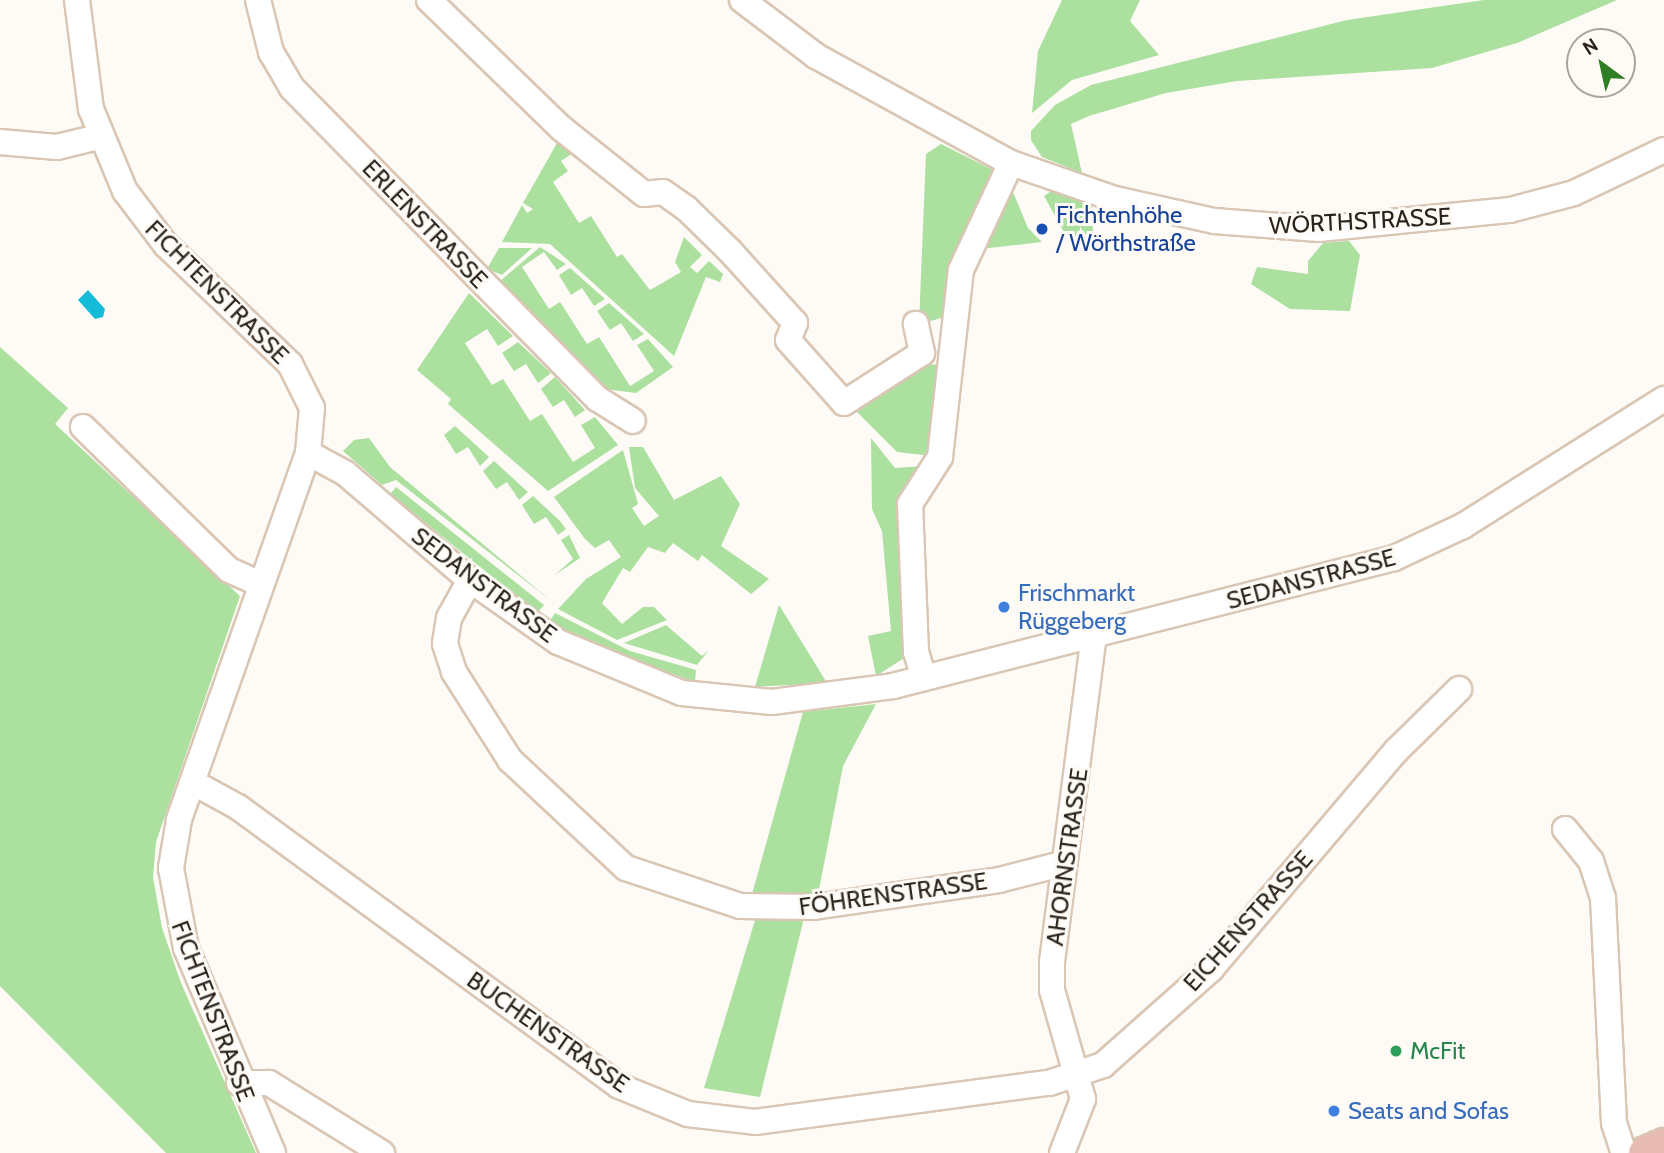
<!DOCTYPE html>
<meta charset="utf-8">
<style>
body{margin:0}
#map{position:relative;width:1664px;height:1153px;overflow:hidden;background:#fefaf6;font-family:Cabin,sans-serif}
div>[style]{position:absolute}
.green>*{inset:0;background:#abe09f}
.water>*{inset:0;background:#15bcd8}
.roads{filter:drop-shadow(2px 0 #d9c6b4) drop-shadow(-2px 0 #d9c6b4) drop-shadow(0 2px #d9c6b4) drop-shadow(0 -2px #d9c6b4)}
.minor>*{height:24px;margin:-12px;padding:0 12px;transform-origin:12px;border-radius:12px;background:#fff}
.major>*{height:32px;margin:-16px;padding:0 16px;transform-origin:16px;border-radius:16px;background:#e7bbb1}
.dots>*{width:19px;height:19px;translate:-50% -50%;box-sizing:border-box;border:4px solid #fefaf6;border-radius:50%}
span{translate:-50% -50%;white-space:nowrap;text-align:center;line-height:1.15;-webkit-text-stroke:6px #fefaf6;paint-order:stroke}
.transit-label{font-size:24px;color:#164399}
.left{translate:0 -50%;text-align:left}
.street-label{font-size:24px;color:#2b241d}
.shop-label{font-size:24px;color:#366cbe}
.leisure-label{font-size:24px;color:#27864d}
.north{position:absolute;left:1566px;top:28px;width:70px;height:70px;box-sizing:border-box;background:#fefaf6;border:2px solid #aaa49f;border-radius:50%;rotate:327deg;font-size:19px;font-weight:700;line-height:28px;text-align:center;color:#2b241d}
.north::after{content:'';display:block;margin:auto;width:24px;height:32px;background:#2f7d25;clip-path:polygon(50% 0,100% 100%,50% 72%,0 100%)}
</style>
<div id="map">
<div class="green">
<i style="clip-path:polygon(1062px 0,1140px 0,1130px 21px,1159px 55px,1072px 80px,1032px 113px,1038px 51px)"></i>
<i style="clip-path:polygon(1484px 0,1617px 0,1517px 43px,1432px 68px,1237px 81px,1166px 93px,1089px 116px,1071px 124px,1082px 173px,1042px 157px,1031px 140px,1031px 131px,1055px 105px,1091px 85px,1347px 20px)"></i>
<i style="clip-path:polygon(561px 136px,573px 153px,561px 161px,568px 171px,553px 182px,579px 223px,591px 216px,617px 257px,622px 254px,650px 290px,681px 272px,675px 262px,684px 237px,702px 255px,690px 267px,697px 273px,709px 261px,723px 274px,720px 282px,706px 277px,674px 356px,550px 244px,502px 242px,522px 205px,527px 213px,533px 209px,523px 203px)"></i>
<i style="clip-path:polygon(941px 144px,999px 173px,949px 316px,919px 324px,926px 154px)"></i>
<i style="clip-path:polygon(1010px 185px,1028px 228px,1042px 242px,980px 249px)"></i>
<i style="clip-path:polygon(1053px 190px,1092px 207px,1093px 232px,1077px 237px,1064px 232px,1044px 196px)"></i>
<i style="clip-path:polygon(1349px 241px,1360px 255px,1350px 311px,1290px 309px,1251px 284px,1257px 267px,1308px 274px,1308px 261px,1323px 243px)"></i>
<i style="clip-path:polygon(540px 247px,566px 264px,557px 270px,544px 252px,522px 267px,549px 309px,560px 302px,587px 344px,599px 337px,630px 386px,654px 371px,637px 345px,648px 339px,673px 367px,636px 393px,605px 389px,500px 281px)"></i>
<i style="clip-path:polygon(499px 248px,532px 248px,502px 275px,487px 269px)"></i>
<i style="clip-path:polygon(570px 268px,605px 299px,594px 306px,582px 288px,571px 295px,559px 275px)"></i>
<i style="clip-path:polygon(469px 293px,513px 336px,498px 346px,487px 329px,465px 343px,492px 385px,503px 379px,530px 421px,542px 414px,573px 462px,595px 448px,581px 425px,595px 417px,618px 445px,548px 491px,448px 404px,451px 399px,417px 370px)"></i>
<i style="clip-path:polygon(609px 303px,644px 334px,633px 341px,621px 323px,610px 330px,597px 311px)"></i>
<i style="clip-path:polygon(518px 342px,551px 373px,538px 383px,526px 364px,514px 371px,502px 353px)"></i>
<i style="clip-path:polygon(0 347px,68px 408px,55px 424px,240px 596px,156px 842px,153px 877px,162px 928px,181px 983px,256px 1153px,166px 1153px,0 986px)"></i>
<i style="clip-path:polygon(944px 364px,932px 456px,897px 452px,856px 411px,858px 399px,910px 366px)"></i>
<i style="clip-path:polygon(555px 377px,585px 410px,575px 417px,564px 400px,553px 407px,541px 389px)"></i>
<i style="clip-path:polygon(455px 426px,489px 457px,480px 466px,468px 447px,456px 454px,444px 435px)"></i>
<i style="clip-path:polygon(369px 438px,390px 467px,550px 600px,396px 480px,382px 485px,343px 451px,354px 440px)"></i>
<i style="clip-path:polygon(871px 438px,895px 468px,923px 466px,912px 653px,876px 676px,868px 636px,891px 631px,882px 531px,872px 509px)"></i>
<i style="clip-path:polygon(629px 447px,643px 447px,674px 500px,721px 476px,740px 504px,721px 546px,769px 579px,751px 594px,702px 555px,698px 561px,673px 543px,665px 553px,648px 547px,630px 572px,623px 568px,602px 603px,622px 624px,643px 607px,654px 607px,667px 620px,617px 640px,558px 609px,586px 579px,621px 557px,609px 540px,595px 548px,585px 539px,554px 497px,623px 450px,638px 504px,632px 508px,644px 526px,659px 516px,635px 488px)"></i>
<i style="clip-path:polygon(494px 461px,528px 492px,519px 500px,507px 482px,496px 489px,483px 471px)"></i>
<i style="clip-path:polygon(396px 487px,544px 605px,537px 613px,390px 494px)"></i>
<i style="clip-path:polygon(533px 496px,560px 521px,566px 529px,558px 535px,546px 517px,534px 524px,522px 505px)"></i>
<i style="clip-path:polygon(569px 535px,580px 558px,555px 575px,573px 559px,561px 540px)"></i>
<i style="clip-path:polygon(779px 605px,827px 683px,755px 687px)"></i>
<i style="clip-path:polygon(555px 613px,630px 651px,696px 670px,695px 682px,588px 643px,550px 621px)"></i>
<i style="clip-path:polygon(666px 625px,702px 656px,709px 650px,697px 665px,624px 643px)"></i>
<i style="clip-path:polygon(876px 704px,843px 766px,818px 895px,752px 894px,803px 712px)"></i>
<i style="clip-path:polygon(756px 917px,804px 918px,760px 1097px,704px 1088px)"></i>
</div>
<div class="water">
<i style="clip-path:polygon(88px 290px,105px 309px,103px 317px,95px 319px,78px 300px)"></i>
</div>
<div class="roads">
<div class="minor">
<i style="left:77px;top:0;width:110px;rotate:82.7deg"></i>
<i style="left:91px;top:109px;width:89px;rotate:67.5deg"></i>
<i style="left:125px;top:191px;width:68px;rotate:52.8deg"></i>
<i style="left:166px;top:245px;width:172px;rotate:43.8deg"></i>
<i style="left:290px;top:364px;width:49px;rotate:63.4deg"></i>
<i style="left:312px;top:408px;width:45px;rotate:95.1deg"></i>
<i style="left:308px;top:453px;width:389px;rotate:109.4deg"></i>
<i style="left:179px;top:820px;width:49px;rotate:99.5deg"></i>
<i style="left:171px;top:868px;width:81px;rotate:79.4deg"></i>
<i style="left:186px;top:948px;width:223px;rotate:67deg"></i>
<i style="left:258px;top:0;width:54px;rotate:76deg"></i>
<i style="left:271px;top:52px;width:42px;rotate:59.7deg"></i>
<i style="left:292px;top:88px;width:436px;rotate:45.5deg"></i>
<i style="left:598px;top:399px;width:41px;rotate:32.2deg"></i>
<i style="left:429px;top:0;width:184px;rotate:44.1deg"></i>
<i style="left:561px;top:128px;width:106px;rotate:38.5deg"></i>
<i style="left:644px;top:194px;width:19px;rotate:-6deg"></i>
<i style="left:663px;top:192px;width:28px;rotate:35deg"></i>
<i style="left:686px;top:208px;width:62px;rotate:44.3deg"></i>
<i style="left:730px;top:251px;width:97px;rotate:47.9deg"></i>
<i style="left:795px;top:323px;width:18px;rotate:112deg"></i>
<i style="left:788px;top:340px;width:84px;rotate:48.4deg"></i>
<i style="left:844px;top:403px;width:93px;rotate:-32.7deg"></i>
<i style="left:922px;top:353px;width:30px;rotate:-102deg"></i>
<i style="left:742px;top:0;width:93px;rotate:37.1deg"></i>
<i style="left:816px;top:56px;width:222px;rotate:28.8deg"></i>
<i style="left:1011px;top:163px;width:110px;rotate:19.1deg"></i>
<i style="left:1115px;top:199px;width:101px;rotate:12.5deg"></i>
<i style="left:1214px;top:221px;width:105px;rotate:4.4deg"></i>
<i style="left:1319px;top:229px;width:192px;rotate:-5.7deg"></i>
<i style="left:1510px;top:210px;width:66px;rotate:-14.9deg"></i>
<i style="left:1574px;top:193px;width:100px;rotate:-25.5deg"></i>
<i style="left:0;top:142px;width:57px;rotate:5deg"></i>
<i style="left:57px;top:147px;width:42px;rotate:-13.7deg"></i>
<i style="left:83px;top:427px;width:204px;rotate:44.4deg"></i>
<i style="left:229px;top:570px;width:34px;rotate:24deg"></i>
<i style="left:308px;top:453px;width:42px;rotate:28.4deg"></i>
<i style="left:345px;top:473px;width:165px;rotate:40.6deg"></i>
<i style="left:470px;top:580px;width:108px;rotate:35.2deg"></i>
<i style="left:558px;top:642px;width:134px;rotate:22.4deg"></i>
<i style="left:682px;top:693px;width:90px;rotate:5.7deg"></i>
<i style="left:772px;top:702px;width:122px;rotate:-7.5deg"></i>
<i style="left:893px;top:686px;width:517px;rotate:-14.33deg"></i>
<i style="left:1394px;top:558px;width:76px;rotate:-24.9deg"></i>
<i style="left:1463px;top:526px;width:238px;rotate:-32.3deg"></i>
<i style="left:470px;top:580px;width:43px;rotate:118.9deg"></i>
<i style="left:449px;top:618px;width:26px;rotate:99deg"></i>
<i style="left:445px;top:644px;width:29px;rotate:72deg"></i>
<i style="left:454px;top:672px;width:104px;rotate:57.5deg"></i>
<i style="left:510px;top:760px;width:158px;rotate:43deg"></i>
<i style="left:626px;top:868px;width:120px;rotate:18.4deg"></i>
<i style="left:740px;top:906px;width:74px;rotate:0.8deg"></i>
<i style="left:814px;top:907px;width:187px;rotate:-8.3deg"></i>
<i style="left:999px;top:880px;width:68px;rotate:-14.4deg"></i>
<i style="left:924px;top:678px;width:27px;rotate:-107deg"></i>
<i style="left:916px;top:652px;width:148px;rotate:-92.3deg"></i>
<i style="left:910px;top:504px;width:56px;rotate:-57.4deg"></i>
<i style="left:940px;top:457px;width:188px;rotate:-83.6deg"></i>
<i style="left:961px;top:270px;width:118px;rotate:-65deg"></i>
<i style="left:194px;top:783px;width:50px;rotate:28.6deg"></i>
<i style="left:238px;top:807px;width:472px;rotate:36.2deg"></i>
<i style="left:619px;top:1086px;width:74px;rotate:22.1deg"></i>
<i style="left:688px;top:1114px;width:67px;rotate:6.8deg"></i>
<i style="left:755px;top:1122px;width:297px;rotate:-7.6deg"></i>
<i style="left:1049px;top:1083px;width:57px;rotate:-18.4deg"></i>
<i style="left:1103px;top:1065px;width:144px;rotate:-41.6deg"></i>
<i style="left:1211px;top:969px;width:287px;rotate:-49.7deg"></i>
<i style="left:1397px;top:750px;width:87px;rotate:-44.5deg"></i>
<i style="left:1565px;top:829px;width:41px;rotate:50.9deg"></i>
<i style="left:1591px;top:861px;width:39px;rotate:72deg"></i>
<i style="left:1603px;top:898px;width:225px;rotate:87.2deg"></i>
<i style="left:1614px;top:1123px;width:32px;rotate:72deg"></i>
<i style="left:239px;top:1083px;width:30px"></i>
<i style="left:269px;top:1083px;width:133px;rotate:31.8deg"></i>
<i style="left:1062px;top:1153px;width:58px;rotate:-68.7deg"></i>
<i style="left:1083px;top:1099px;width:113px;rotate:-105.9deg"></i>
<i style="left:1052px;top:990px;width:28px;rotate:-90deg"></i>
<i style="left:1052px;top:962px;width:329px;rotate:-82.7deg"></i>
</div>
<div class="major">
<i style="left:1645px;top:1153px;width:21px;rotate:-23deg"></i>
</div>
</div>
<div class="dots">
<i style="left:1042px;top:229px;background:#1a4fb4"></i>
<i style="left:1004px;top:607px;background:#3f7fe0"></i>
<i style="left:1396px;top:1051px;background:#2e9e5b"></i>
<i style="left:1334px;top:1111px;background:#3f7fe0"></i>
</div>
<div class="transit-label">
<span class="left" style="left:1056px;top:229px">Fichtenhöhe<br>/ Wörthstraße</span>
</div>
<div class="street-label">
<span style="left:1360px;top:221px;rotate:-3deg">WÖRTHSTRASSE</span>
<span style="left:425px;top:224px;rotate:46deg">ERLENSTRASSE</span>
<span style="left:217px;top:292px;rotate:45deg">FICHTENSTRASSE</span>
<span style="left:1311px;top:579px;rotate:-15deg">SEDANSTRASSE</span>
<span style="left:484px;top:585px;rotate:37deg">SEDANSTRASSE</span>
<span style="left:1067px;top:857px;rotate:-82deg">AHORNSTRASSE</span>
<span style="left:893px;top:894px;rotate:-8deg">FÖHRENSTRASSE</span>
<span style="left:1248px;top:921px;rotate:-48deg">EICHENSTRASSE</span>
<span style="left:213px;top:1011px;rotate:69deg">FICHTENSTRASSE</span>
<span style="left:548px;top:1032px;rotate:35deg">BUCHENSTRASSE</span>
</div>
<div class="shop-label">
<span class="left" style="left:1018px;top:607px">Frischmarkt<br>Rüggeberg</span>
<span class="left" style="left:1348px;top:1111px">Seats and Sofas</span>
</div>
<div class="leisure-label">
<span class="left" style="left:1410px;top:1051px">McFit</span>
</div>
<div class="north">N</div>
</div>
